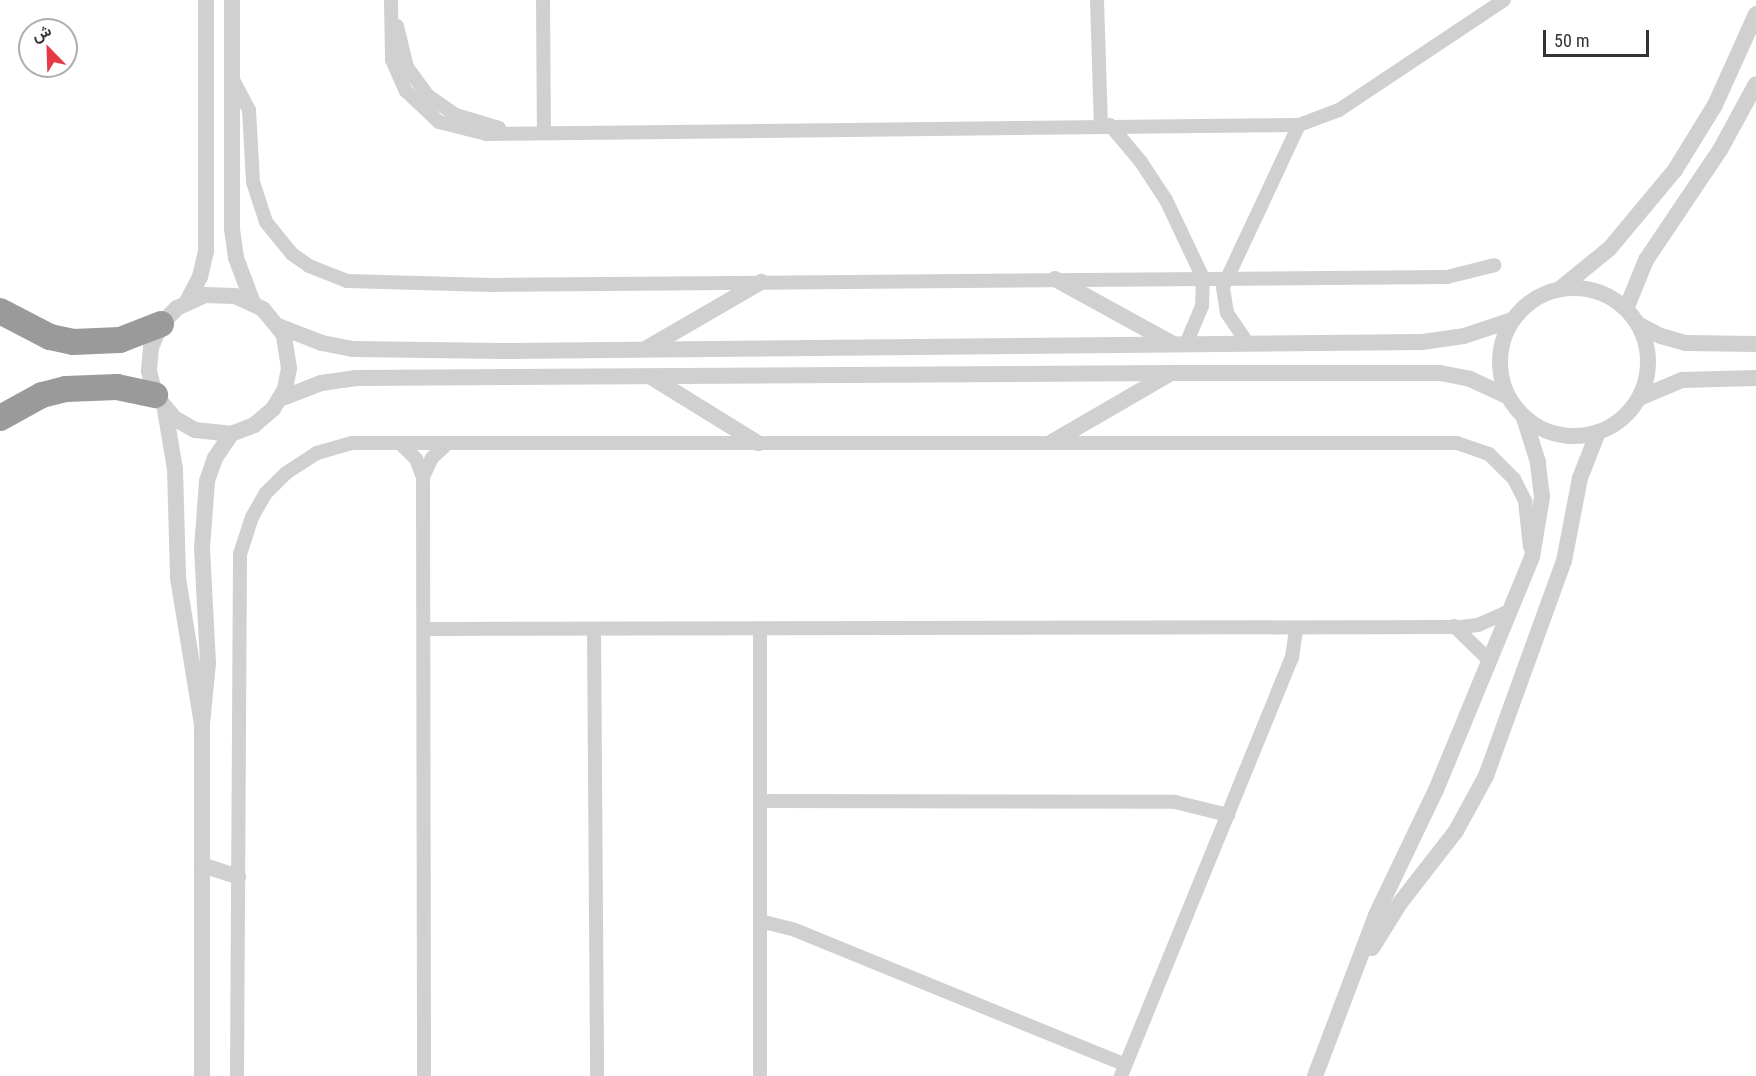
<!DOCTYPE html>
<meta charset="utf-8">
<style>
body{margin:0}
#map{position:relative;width:1756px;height:1076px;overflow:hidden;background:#fff;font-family:"Roboto Condensed",Vazirmatn,sans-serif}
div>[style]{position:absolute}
.minor>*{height:14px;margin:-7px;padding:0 7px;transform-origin:7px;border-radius:7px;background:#d0d0d0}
.tertiary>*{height:16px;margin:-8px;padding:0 8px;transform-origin:8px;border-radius:8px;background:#d0d0d0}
.tertiary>.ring{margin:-8px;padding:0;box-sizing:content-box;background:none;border:16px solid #d0d0d0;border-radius:50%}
.motorway>*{height:26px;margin:-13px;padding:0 13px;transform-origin:13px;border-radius:13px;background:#9a9a9a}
span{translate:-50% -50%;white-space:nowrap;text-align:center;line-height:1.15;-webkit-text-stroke:6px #fff;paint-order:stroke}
.north{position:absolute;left:18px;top:18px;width:60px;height:60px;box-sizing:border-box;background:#fff;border:2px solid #adadad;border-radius:50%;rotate:337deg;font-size:16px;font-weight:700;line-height:24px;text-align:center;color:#333}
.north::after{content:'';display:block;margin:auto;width:21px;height:27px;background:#e63946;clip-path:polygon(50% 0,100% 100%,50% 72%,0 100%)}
.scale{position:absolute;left:1543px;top:30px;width:106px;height:27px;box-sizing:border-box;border:3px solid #333;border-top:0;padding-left:8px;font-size:18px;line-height:21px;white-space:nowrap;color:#333;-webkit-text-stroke:4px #fff;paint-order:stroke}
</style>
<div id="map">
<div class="minor">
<i style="left:391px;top:0;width:60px;rotate:89deg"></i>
<i style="left:392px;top:60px;width:34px;rotate:66deg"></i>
<i style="left:406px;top:91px;width:45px;rotate:43.2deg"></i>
<i style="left:439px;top:122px;width:49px;rotate:14deg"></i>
<i style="left:487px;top:134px;width:812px;rotate:-0.64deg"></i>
<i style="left:1299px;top:125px;width:43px;rotate:-20.6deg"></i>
<i style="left:1339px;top:110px;width:198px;rotate:-33.7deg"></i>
<i style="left:543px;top:0;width:131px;rotate:89.6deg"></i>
<i style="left:1097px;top:0;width:124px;rotate:88.2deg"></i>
<i style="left:397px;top:26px;width:42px;rotate:76.3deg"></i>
<i style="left:407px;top:67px;width:34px;rotate:54deg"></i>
<i style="left:427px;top:95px;width:35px;rotate:35deg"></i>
<i style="left:456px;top:115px;width:45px;rotate:16.8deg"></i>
<i style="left:232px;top:78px;width:36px;rotate:62deg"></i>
<i style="left:249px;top:110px;width:72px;rotate:86.8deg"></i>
<i style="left:253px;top:182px;width:42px;rotate:72deg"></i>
<i style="left:266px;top:222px;width:41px;rotate:50.9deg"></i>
<i style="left:292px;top:254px;width:21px;rotate:35deg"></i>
<i style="left:309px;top:266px;width:41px;rotate:21.5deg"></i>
<i style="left:347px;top:281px;width:144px;rotate:1.6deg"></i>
<i style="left:491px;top:285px;width:956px;rotate:-0.48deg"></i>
<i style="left:1447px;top:277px;width:49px;rotate:-14deg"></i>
<i style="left:1110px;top:125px;width:48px;rotate:50deg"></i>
<i style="left:1141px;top:162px;width:45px;rotate:56.7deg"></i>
<i style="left:1166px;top:200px;width:86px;rotate:64.6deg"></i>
<i style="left:1203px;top:278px;width:28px;rotate:92deg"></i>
<i style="left:1202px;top:306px;width:41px;rotate:112.8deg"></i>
<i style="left:1248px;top:344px;width:37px;rotate:-124deg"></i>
<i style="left:1227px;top:313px;width:26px;rotate:-99deg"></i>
<i style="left:1223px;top:287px;width:179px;rotate:-64.9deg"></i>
<i style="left:400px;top:443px;width:23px;rotate:45deg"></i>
<i style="left:416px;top:459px;width:19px;rotate:69deg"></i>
<i style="left:423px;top:477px;width:599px;rotate:89.9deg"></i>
<i style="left:423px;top:477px;width:21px;rotate:-65deg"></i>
<i style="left:432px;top:458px;width:22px;rotate:-43deg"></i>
<i style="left:1454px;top:626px;width:50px;rotate:44.2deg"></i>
<i style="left:424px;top:629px;width:1037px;rotate:-0.11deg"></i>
<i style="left:1461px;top:627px;width:17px;rotate:-7deg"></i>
<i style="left:1478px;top:625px;width:36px;rotate:-24deg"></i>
<i style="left:594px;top:629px;width:447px;rotate:89.6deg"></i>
<i style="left:760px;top:629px;width:447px;rotate:90deg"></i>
<i style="left:760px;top:801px;width:415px;rotate:0.1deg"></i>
<i style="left:1175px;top:802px;width:55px;rotate:13.8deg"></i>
<i style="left:760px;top:921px;width:36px;rotate:14deg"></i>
<i style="left:795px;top:930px;width:357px;rotate:22.2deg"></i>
<i style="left:237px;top:1076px;width:522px;rotate:-89.67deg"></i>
<i style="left:240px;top:554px;width:39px;rotate:-72deg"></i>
<i style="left:252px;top:517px;width:28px;rotate:-60deg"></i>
<i style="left:266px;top:493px;width:28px;rotate:-45deg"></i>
<i style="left:286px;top:473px;width:37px;rotate:-33deg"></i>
<i style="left:317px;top:453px;width:37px;rotate:-16deg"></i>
<i style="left:353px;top:443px;width:1104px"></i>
<i style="left:1457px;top:443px;width:34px;rotate:19deg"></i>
<i style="left:1489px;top:454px;width:35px;rotate:45deg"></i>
<i style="left:1514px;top:479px;width:25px;rotate:63deg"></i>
<i style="left:1525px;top:501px;width:46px;rotate:83.8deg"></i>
<i style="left:1121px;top:1076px;width:452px;rotate:-67.8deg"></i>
<i style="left:1292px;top:658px;width:29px;rotate:-82deg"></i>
</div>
<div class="tertiary">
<i style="left:232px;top:0;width:229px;rotate:90deg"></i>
<i style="left:232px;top:229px;width:29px;rotate:82deg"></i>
<i style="left:236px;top:258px;width:48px;rotate:69.3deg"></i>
<i style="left:1055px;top:279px;width:135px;rotate:28.8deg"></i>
<i class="ring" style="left:1500px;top:288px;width:132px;height:132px"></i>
<i style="left:1561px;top:288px;width:63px;rotate:-39.2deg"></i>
<i style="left:1610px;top:248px;width:102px;rotate:-50.2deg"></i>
<i style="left:1675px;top:170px;width:76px;rotate:-58.4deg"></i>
<i style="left:1715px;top:105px;width:100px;rotate:-65.7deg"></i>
<i style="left:187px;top:302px;width:28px;rotate:-63deg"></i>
<i style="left:200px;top:277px;width:27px;rotate:-77deg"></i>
<i style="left:206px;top:251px;width:251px;rotate:-90deg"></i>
<i style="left:1626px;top:309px;width:53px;rotate:-67.8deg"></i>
<i style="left:1646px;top:260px;width:133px;rotate:-56.1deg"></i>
<i style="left:1720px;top:150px;width:75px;rotate:-61.4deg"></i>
<i style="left:1638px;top:324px;width:26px;rotate:28deg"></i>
<i style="left:1661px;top:336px;width:26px;rotate:16deg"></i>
<i style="left:1686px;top:343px;width:70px;rotate:0.8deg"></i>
<i style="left:278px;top:326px;width:47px;rotate:21.1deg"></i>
<i style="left:322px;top:343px;width:32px;rotate:11deg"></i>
<i style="left:353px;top:349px;width:149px;rotate:0.8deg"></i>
<i style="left:502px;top:351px;width:920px;rotate:-0.56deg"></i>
<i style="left:1422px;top:342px;width:42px;rotate:-8.1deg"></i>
<i style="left:1464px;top:336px;width:51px;rotate:-18.4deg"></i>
<i style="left:647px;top:348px;width:132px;rotate:-30.1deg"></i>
<i style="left:651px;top:377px;width:126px;rotate:31.7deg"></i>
<i style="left:1639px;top:398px;width:47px;rotate:-22.7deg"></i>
<i style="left:1682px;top:380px;width:74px;rotate:-1.5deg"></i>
<i style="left:280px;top:399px;width:44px;rotate:-21.3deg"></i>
<i style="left:321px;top:383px;width:34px;rotate:-8deg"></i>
<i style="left:355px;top:378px;width:817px;rotate:-0.35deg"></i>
<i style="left:1172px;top:373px;width:268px"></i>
<i style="left:1440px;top:373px;width:31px;rotate:11deg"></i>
<i style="left:1470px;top:379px;width:41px;rotate:24.7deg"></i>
<i style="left:165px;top:410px;width:60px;rotate:80.4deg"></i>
<i style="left:175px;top:469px;width:109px;rotate:88.4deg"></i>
<i style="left:178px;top:578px;width:148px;rotate:80.7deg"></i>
<i style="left:202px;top:724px;width:352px;rotate:90deg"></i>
<i style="left:1052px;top:442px;width:138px;rotate:-30.1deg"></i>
<i style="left:202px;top:724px;width:61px;rotate:-84.4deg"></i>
<i style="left:208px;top:663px;width:115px;rotate:-93deg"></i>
<i style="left:202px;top:548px;width:67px;rotate:-85.7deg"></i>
<i style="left:207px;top:481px;width:24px;rotate:-71deg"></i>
<i style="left:215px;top:458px;width:29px;rotate:-56deg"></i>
<i style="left:231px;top:434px;width:25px;rotate:-21deg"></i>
<i style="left:254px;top:425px;width:25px;rotate:-40deg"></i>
<i style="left:273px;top:409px;width:23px;rotate:-59deg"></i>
<i style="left:285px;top:389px;width:21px;rotate:-79deg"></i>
<i style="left:289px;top:368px;width:33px;rotate:-99deg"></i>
<i style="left:284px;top:335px;width:33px;rotate:-129deg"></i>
<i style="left:263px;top:309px;width:31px;rotate:-155deg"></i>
<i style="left:235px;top:296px;width:30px;rotate:-178deg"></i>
<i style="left:205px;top:295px;width:31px;rotate:155deg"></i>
<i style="left:177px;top:308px;width:23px;rotate:135deg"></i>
<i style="left:161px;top:324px;width:25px;rotate:113deg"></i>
<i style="left:151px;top:347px;width:24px;rotate:95deg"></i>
<i style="left:149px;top:371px;width:25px;rotate:76deg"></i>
<i style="left:155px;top:395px;width:30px;rotate:50deg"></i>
<i style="left:174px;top:418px;width:24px;rotate:30deg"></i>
<i style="left:195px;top:430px;width:36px;rotate:6deg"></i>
<i style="left:202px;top:865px;width:38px;rotate:18deg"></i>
<i style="left:1372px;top:948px;width:53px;rotate:-58.1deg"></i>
<i style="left:1400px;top:903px;width:91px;rotate:-52.1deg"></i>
<i style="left:1456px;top:831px;width:63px;rotate:-61.4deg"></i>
<i style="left:1486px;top:776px;width:229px;rotate:-70.1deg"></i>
<i style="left:1564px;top:561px;width:85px;rotate:-79.1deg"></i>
<i style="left:1580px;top:478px;width:49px;rotate:-68.6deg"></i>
<i style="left:1315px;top:1076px;width:172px;rotate:-69.2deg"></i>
<i style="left:1376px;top:915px;width:139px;rotate:-64.4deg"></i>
<i style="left:1436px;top:790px;width:252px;rotate:-67.6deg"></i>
<i style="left:1532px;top:557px;width:61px;rotate:-80.5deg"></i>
<i style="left:1542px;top:497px;width:35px;rotate:-97deg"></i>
<i style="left:1538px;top:462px;width:46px;rotate:-107.7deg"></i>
</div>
<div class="motorway">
<i style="left:0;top:311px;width:56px;rotate:27.5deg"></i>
<i style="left:50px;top:337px;width:24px;rotate:12deg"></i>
<i style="left:73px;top:342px;width:47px;rotate:-2.4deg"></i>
<i style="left:120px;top:340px;width:44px;rotate:-21.3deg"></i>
<i style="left:0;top:418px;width:48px;rotate:-28.7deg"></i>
<i style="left:42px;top:395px;width:25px;rotate:-14deg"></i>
<i style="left:66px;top:389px;width:51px;rotate:-2.2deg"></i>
<i style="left:117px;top:387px;width:39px;rotate:12deg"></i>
</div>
<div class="north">ش</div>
<div class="scale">50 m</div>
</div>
